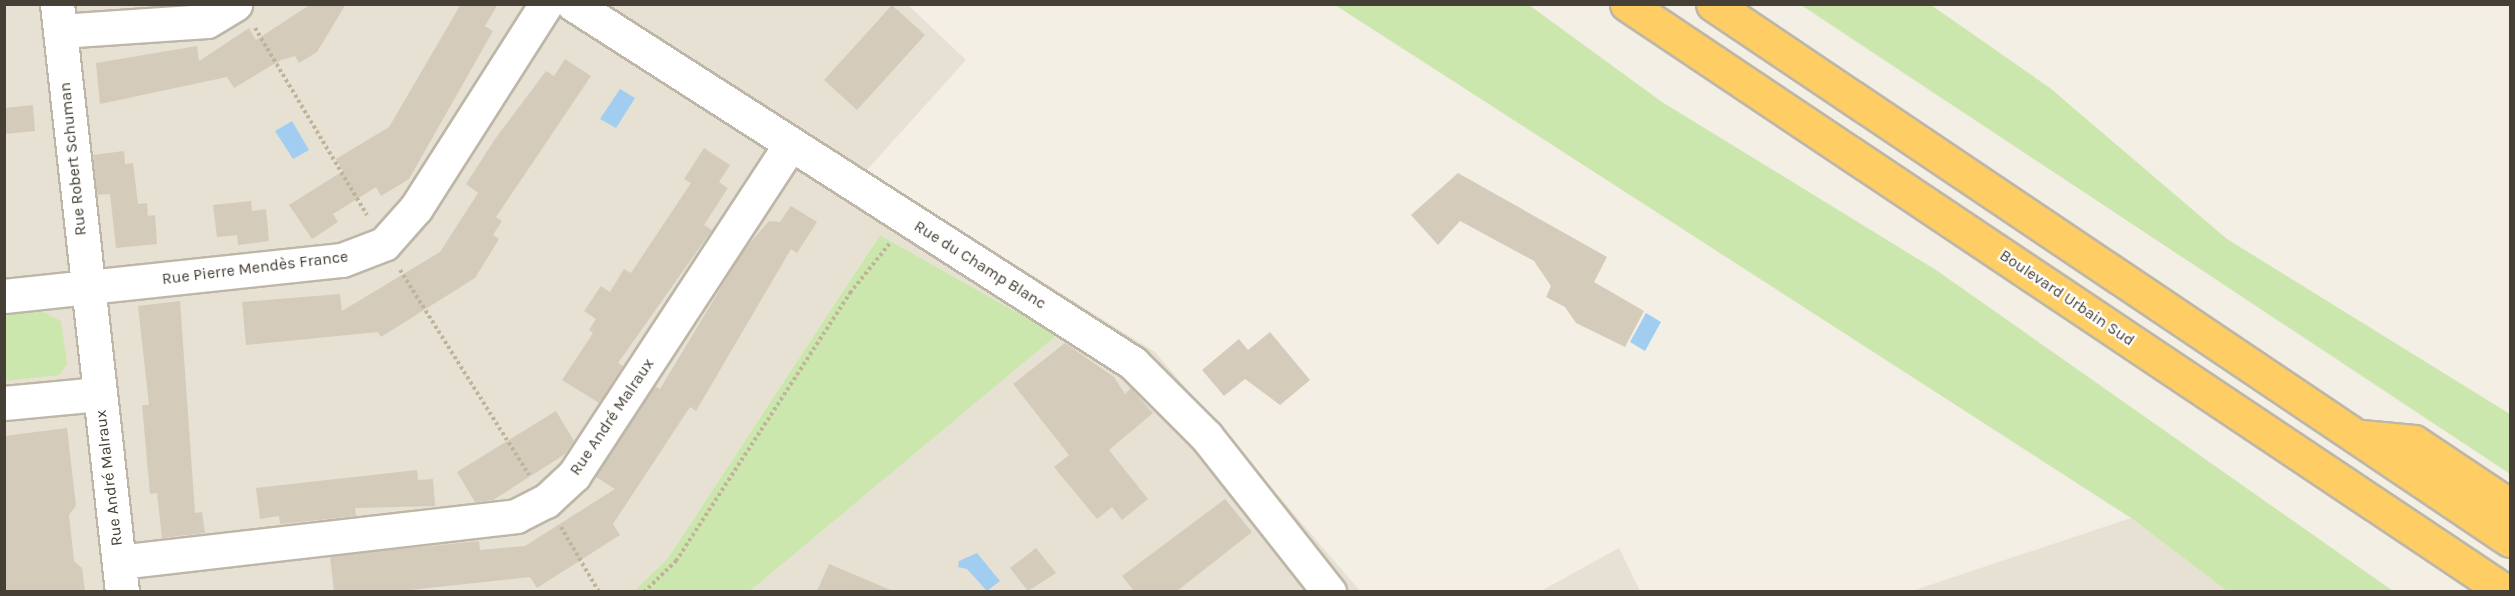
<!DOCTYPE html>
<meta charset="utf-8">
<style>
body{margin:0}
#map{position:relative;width:2515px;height:596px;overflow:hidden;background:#f3efe5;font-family:Karla,sans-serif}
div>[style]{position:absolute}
.residential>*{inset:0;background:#e7e1d3}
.green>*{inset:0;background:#cce7ae}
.water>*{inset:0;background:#a1cef0}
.building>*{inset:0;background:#d4cbbb}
.path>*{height:4px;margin-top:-2px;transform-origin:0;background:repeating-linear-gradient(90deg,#c0b399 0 3px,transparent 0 6px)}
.roads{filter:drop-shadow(2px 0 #beb7a8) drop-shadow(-2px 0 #beb7a8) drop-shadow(0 2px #beb7a8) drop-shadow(0 -2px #beb7a8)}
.minor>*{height:33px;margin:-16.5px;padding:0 16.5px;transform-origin:16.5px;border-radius:16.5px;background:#fff}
.highway>*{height:33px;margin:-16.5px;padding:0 16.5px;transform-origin:16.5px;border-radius:16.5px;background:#fece65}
span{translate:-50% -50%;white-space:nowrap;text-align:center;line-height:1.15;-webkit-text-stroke:4.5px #fff;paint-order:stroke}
.street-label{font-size:16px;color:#453f35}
.frame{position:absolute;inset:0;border:6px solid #453f35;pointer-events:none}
</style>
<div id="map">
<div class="residential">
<i style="clip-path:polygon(4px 5px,908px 5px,966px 60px,866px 171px,1155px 352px,1360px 591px,750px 591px,1057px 335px,880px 235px,668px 558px,634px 591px,5px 591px)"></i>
<i style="clip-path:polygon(2131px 518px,2227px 591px,1909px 592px)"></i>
<i style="clip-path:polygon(1619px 548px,1640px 591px,1541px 591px)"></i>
</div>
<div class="green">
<i style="clip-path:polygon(1335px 5px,1529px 5px,1662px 102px,1936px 270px,2393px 591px,2227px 591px,2131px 518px)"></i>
<i style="clip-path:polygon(1801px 5px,1931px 5px,2050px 88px,2227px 239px,2510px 414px,2510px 474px)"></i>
<i style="clip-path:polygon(880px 235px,1057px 335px,750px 591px,634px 591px,668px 558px)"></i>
<i style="clip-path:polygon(41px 311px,61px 321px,67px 364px,59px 375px,5px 381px,5px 315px)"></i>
</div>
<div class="water">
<i style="clip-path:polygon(620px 89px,635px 98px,616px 128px,600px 119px)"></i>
<i style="clip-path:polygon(292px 121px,309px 150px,293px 159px,275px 131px)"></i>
<i style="clip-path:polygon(1646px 313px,1661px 322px,1645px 351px,1630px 342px)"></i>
<i style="clip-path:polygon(977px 553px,1000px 581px,987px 591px,967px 569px,958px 567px,959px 561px)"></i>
</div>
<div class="building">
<i style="clip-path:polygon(311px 4px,346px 4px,317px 52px,299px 63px,295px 56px,281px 60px,234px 88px,227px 77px,100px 104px,96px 63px,197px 46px,199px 61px,249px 28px,256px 40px)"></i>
<i style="clip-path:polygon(461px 4px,498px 4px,485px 26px,493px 31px,409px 179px,381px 196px,376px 187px,333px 214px,338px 222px,312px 239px,289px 205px,343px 171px,336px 159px,389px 127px)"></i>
<i style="clip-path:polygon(892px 5px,925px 35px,857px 110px,824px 80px)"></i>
<i style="clip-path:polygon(565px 59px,591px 76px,496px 217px,502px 221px,493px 235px,499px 239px,475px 278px,381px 337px,378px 332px,246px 345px,242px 302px,340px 294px,342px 311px,440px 252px,478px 193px,466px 184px,495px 139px,546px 71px,554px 76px)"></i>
<i style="clip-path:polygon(33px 105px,35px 131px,4px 134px,4px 108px)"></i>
<i style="clip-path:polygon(704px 148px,730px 165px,719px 182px,728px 188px,704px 225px,712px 230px,618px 363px,623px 366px,599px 403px,562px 380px,593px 333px,589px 330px,596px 319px,584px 311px,601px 286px,610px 292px,624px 269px,631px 273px,691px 183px,684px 179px)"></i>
<i style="clip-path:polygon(124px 151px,125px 164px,133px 163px,138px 204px,147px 203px,148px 216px,155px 215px,157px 244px,116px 248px,110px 194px,97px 195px,93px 155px)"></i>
<i style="clip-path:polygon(1458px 173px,1607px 257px,1594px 282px,1644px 311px,1625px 347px,1576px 323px,1565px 307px,1546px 297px,1551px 286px,1534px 261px,1460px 221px,1438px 245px,1411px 215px)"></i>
<i style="clip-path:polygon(251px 201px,252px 211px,266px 209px,269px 241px,238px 245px,237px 235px,217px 237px,213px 205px)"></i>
<i style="clip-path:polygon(791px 206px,817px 222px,797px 253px,791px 249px,696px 411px,690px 407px,613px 524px,620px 535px,537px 588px,530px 577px,401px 591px,334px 591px,330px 556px,479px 541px,480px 550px,525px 546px,615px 489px,596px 477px,655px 386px,660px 389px,743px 251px,769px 221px,780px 222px)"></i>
<i style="clip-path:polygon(180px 301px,195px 513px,202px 512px,205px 533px,162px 538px,157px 493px,150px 494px,142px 405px,149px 405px,138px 306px)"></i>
<i style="clip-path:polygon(1270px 332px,1310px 380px,1280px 405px,1245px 379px,1224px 396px,1202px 370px,1239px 339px,1248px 350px)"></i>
<i style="clip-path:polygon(1065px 343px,1114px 377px,1125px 394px,1131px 388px,1153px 413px,1109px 450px,1148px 499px,1122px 520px,1112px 507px,1097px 519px,1054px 467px,1069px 455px,1013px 384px)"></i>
<i style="clip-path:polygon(556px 411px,574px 441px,565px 454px,493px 500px,475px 502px,457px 472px)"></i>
<i style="clip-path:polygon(67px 428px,76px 506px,69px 515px,74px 561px,82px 568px,85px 591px,4px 591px,4px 436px)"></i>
<i style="clip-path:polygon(417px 470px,418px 480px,433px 479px,435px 506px,355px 508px,356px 516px,280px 524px,279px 516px,260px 519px,256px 488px)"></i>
<i style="clip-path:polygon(1225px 499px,1252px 532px,1177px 591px,1134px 591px,1122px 576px)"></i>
<i style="clip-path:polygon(1036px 548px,1056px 573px,1028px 591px,1010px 568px)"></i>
<i style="clip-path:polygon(829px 564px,893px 591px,817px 591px)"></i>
</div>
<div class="path">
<i style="left:255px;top:28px;width:218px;rotate:59.1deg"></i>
<i style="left:400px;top:270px;width:242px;rotate:57.8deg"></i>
<i style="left:561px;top:527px;width:75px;rotate:59.7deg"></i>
<i style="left:644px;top:592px;width:45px;rotate:-44.1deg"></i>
<i style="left:676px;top:561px;width:320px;rotate:-57deg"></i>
<i style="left:850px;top:293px;width:64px;rotate:-51.3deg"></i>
</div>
<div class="roads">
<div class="minor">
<i style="left:57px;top:4px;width:592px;rotate:83.69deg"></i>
<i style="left:573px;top:4px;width:665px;rotate:32.66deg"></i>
<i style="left:1133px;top:363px;width:103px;rotate:45deg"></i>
<i style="left:1206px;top:436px;width:199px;rotate:51.7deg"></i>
<i style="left:60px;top:31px;width:147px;rotate:-3.9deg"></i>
<i style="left:207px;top:21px;width:33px;rotate:-31deg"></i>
<i style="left:4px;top:296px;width:340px;rotate:-6.1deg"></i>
<i style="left:342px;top:260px;width:45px;rotate:-20.9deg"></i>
<i style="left:384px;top:244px;width:48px;rotate:-48.4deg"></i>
<i style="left:416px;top:208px;width:242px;rotate:-57.5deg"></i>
<i style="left:4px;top:403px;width:95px;rotate:-5.4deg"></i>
<i style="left:119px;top:562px;width:400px;rotate:-6.6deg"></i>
<i style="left:516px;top:516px;width:34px;rotate:-27deg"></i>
<i style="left:546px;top:501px;width:38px;rotate:-43deg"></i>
<i style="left:574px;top:475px;width:394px;rotate:-56.8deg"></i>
</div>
<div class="highway">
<i style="left:1627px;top:4px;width:1058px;rotate:33.78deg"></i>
<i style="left:1713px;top:4px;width:960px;rotate:33.92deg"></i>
<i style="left:2361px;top:437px;width:53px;rotate:5.4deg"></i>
<i style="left:2414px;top:442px;width:115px;rotate:33.7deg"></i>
</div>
</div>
<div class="street-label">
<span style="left:73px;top:159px;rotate:-96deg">Rue Robert Schuman</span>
<span style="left:980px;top:265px;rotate:32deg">Rue du Champ Blanc</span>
<span style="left:255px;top:268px;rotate:-7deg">Rue Pierre Mendès France</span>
<span style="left:2067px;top:298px;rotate:34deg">Boulevard Urbain Sud</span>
<span style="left:612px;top:417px;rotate:-56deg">Rue André Malraux</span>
<span style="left:109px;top:478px;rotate:-97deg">Rue André Malraux</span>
</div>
<div class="frame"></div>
</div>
